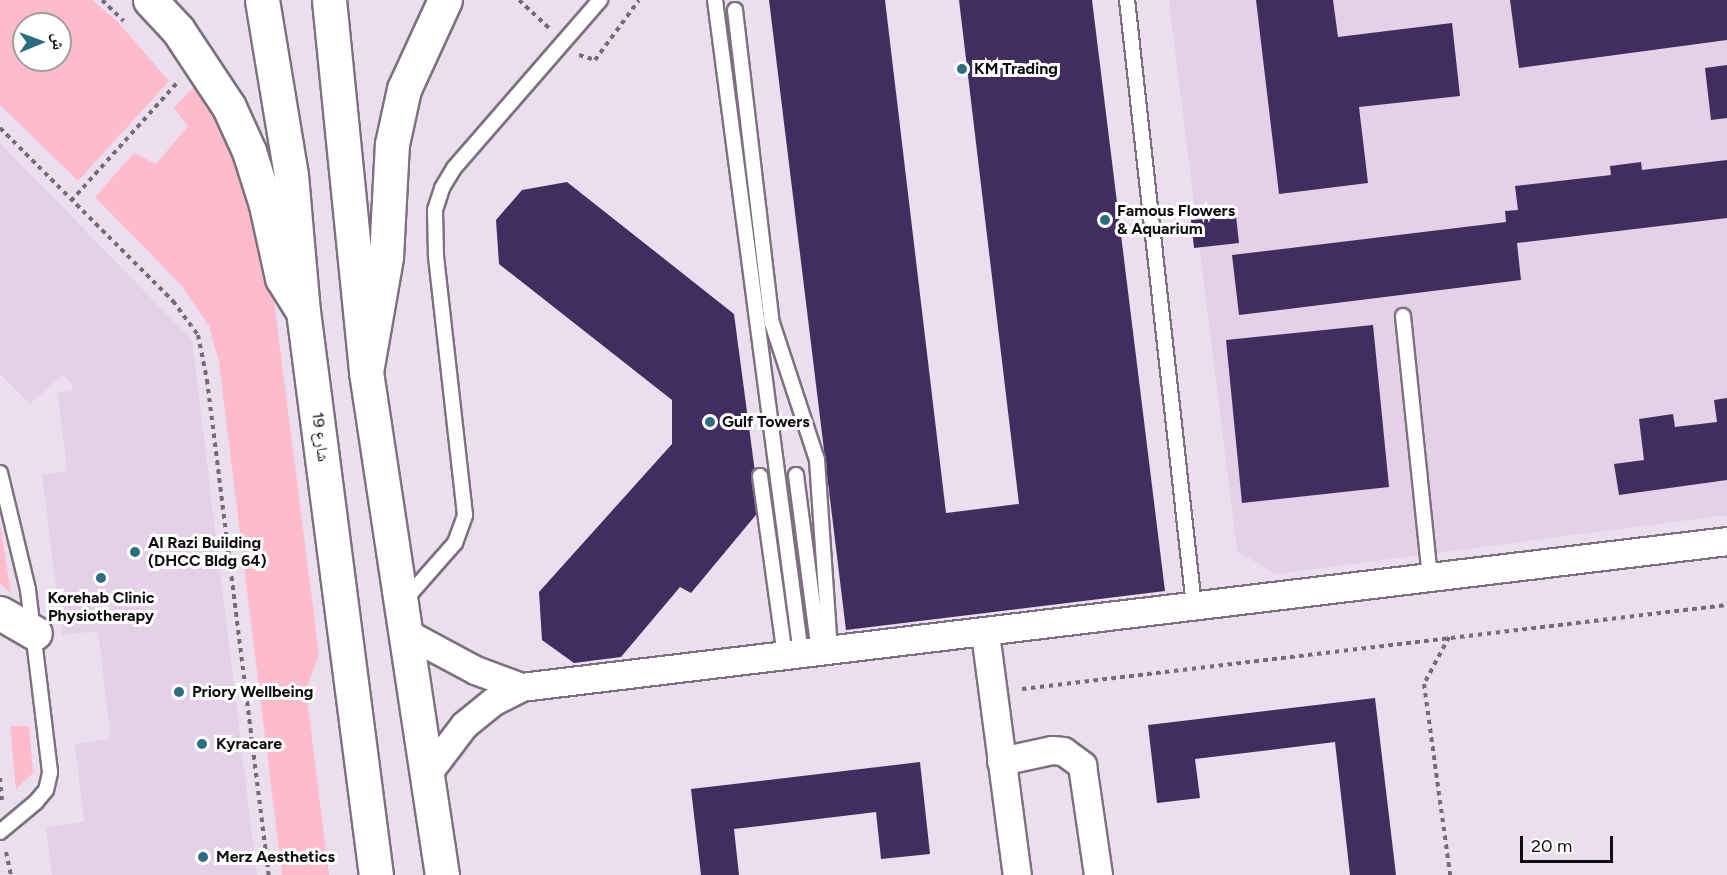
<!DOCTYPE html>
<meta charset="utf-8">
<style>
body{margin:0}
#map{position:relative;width:1727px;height:875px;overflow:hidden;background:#ebdeee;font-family:Figtree,"Noto Naskh Arabic",sans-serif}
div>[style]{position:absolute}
.built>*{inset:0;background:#e4d1e7}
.green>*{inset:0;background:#fdbbcc}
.building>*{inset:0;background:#412d5f}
.path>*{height:4px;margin-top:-2px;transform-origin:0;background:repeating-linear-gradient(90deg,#736b75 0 4.5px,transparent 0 9px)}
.roads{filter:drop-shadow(2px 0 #7d717f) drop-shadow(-2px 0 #7d717f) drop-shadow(0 2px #7d717f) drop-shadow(0 -2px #7d717f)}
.lane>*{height:14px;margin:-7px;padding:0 7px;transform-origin:7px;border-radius:7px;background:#fff}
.street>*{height:27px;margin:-13.5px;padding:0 13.5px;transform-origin:13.5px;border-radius:13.5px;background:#fff}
.secondary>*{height:33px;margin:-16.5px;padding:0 16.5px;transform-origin:16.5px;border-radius:16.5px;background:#fff}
.primary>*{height:33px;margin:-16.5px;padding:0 16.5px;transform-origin:16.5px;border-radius:16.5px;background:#fff}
.dots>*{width:16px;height:16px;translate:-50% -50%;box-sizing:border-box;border:3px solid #fff;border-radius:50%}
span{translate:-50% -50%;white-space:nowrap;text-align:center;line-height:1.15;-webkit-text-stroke:6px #fff;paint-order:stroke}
.poi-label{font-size:16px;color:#100b10;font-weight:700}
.left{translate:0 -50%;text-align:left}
.street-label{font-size:16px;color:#100b10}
.north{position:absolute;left:12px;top:12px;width:60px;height:60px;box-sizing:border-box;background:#fff;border:2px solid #9f9d9f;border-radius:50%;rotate:89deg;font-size:16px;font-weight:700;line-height:24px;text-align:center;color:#100b10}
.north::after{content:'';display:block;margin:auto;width:21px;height:27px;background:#2b6e7f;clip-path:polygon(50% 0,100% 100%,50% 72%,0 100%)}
.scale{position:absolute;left:1520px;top:836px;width:93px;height:27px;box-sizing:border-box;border:3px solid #100b10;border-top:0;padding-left:8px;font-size:18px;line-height:21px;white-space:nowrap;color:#100b10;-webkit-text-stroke:4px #fff;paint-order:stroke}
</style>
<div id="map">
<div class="built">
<i style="clip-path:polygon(1169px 0,1727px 0,1727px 515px,1276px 574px,1237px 551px)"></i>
<i style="clip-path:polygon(0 143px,192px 340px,257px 875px,52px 875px,46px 827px,84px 822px,75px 744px,111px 739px,98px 631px,62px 635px,42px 474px,67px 471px,58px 392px,73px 391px,72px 384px,62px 375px,30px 404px,0 374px)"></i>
</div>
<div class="green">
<i style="clip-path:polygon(evenodd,0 0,92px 0,118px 22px,169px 81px,78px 181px,0 105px,0 0,24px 24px,60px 24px,60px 60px,24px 60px,24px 24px)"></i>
<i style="clip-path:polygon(195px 85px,242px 172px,269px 262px,319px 654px,306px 690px,329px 875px,282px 875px,219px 362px,209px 326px,182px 286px,95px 197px,134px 153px,156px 164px,188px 126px,174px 108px)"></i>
<i style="clip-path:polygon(0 525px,11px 593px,0 584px)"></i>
<i style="clip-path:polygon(10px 726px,29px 726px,33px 773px,16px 789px)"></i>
</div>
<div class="building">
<i style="clip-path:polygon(769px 0,885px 0,946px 513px,1019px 504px,959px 0,1092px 0,1165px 591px,846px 630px)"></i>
<i style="clip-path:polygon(1256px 0,1333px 0,1338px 37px,1452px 23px,1460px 96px,1359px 107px,1368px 183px,1279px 194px)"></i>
<i style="clip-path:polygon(1510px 0,1727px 0,1727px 40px,1519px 68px)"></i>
<i style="clip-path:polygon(1727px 65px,1727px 118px,1711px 120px,1705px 68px)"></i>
<i style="clip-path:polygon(1727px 160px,1727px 218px,1517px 243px,1521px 280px,1239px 315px,1232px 255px,1506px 222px,1505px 211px,1518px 210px,1515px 186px,1611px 175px,1610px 166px,1641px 162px,1642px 170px)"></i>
<i style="clip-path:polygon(567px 182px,734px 314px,760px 510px,691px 593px,680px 587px,621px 657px,574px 663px,542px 640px,539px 592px,672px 444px,672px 400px,499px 264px,496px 220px,522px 190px)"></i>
<i style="clip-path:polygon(1236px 216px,1239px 243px,1194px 248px,1191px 220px)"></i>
<i style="clip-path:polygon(1373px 325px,1389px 487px,1242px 503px,1226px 340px)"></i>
<i style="clip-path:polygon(1727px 398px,1727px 480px,1619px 495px,1614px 464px,1644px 460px,1639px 419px,1673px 414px,1675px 427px,1717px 422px,1714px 400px)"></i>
<i style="clip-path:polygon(1375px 698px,1396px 875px,1350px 875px,1335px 742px,1195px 759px,1200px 798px,1157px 803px,1148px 725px)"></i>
<i style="clip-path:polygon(920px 762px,930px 854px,881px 859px,876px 812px,734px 829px,739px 875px,701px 875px,691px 789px)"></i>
</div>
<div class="path">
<i style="left:102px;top:0;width:30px;rotate:44deg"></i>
<i style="left:519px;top:0;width:41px;rotate:43deg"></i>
<i style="left:579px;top:55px;width:17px;rotate:17deg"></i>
<i style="left:595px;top:60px;width:74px;rotate:-53.7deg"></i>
<i style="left:0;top:128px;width:245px;rotate:45deg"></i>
<i style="left:173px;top:301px;width:42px;rotate:53.7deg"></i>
<i style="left:198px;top:335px;width:46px;rotate:78.7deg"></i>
<i style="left:207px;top:380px;width:499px;rotate:82.9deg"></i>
<i style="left:71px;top:201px;width:159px;rotate:-48.1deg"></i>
<i style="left:1449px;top:637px;width:53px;rotate:118deg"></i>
<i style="left:1424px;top:684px;width:193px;rotate:82.2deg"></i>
<i style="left:1022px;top:689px;width:710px;rotate:-6.79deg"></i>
<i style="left:0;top:778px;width:22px;rotate:85deg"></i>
<i style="left:6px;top:852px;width:24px;rotate:78deg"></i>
</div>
<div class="roads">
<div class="lane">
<i style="left:715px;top:0;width:660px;rotate:82.51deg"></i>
<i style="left:1127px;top:0;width:610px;rotate:83.69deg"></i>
<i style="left:735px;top:10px;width:315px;rotate:83.3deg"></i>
<i style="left:772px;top:323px;width:144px;rotate:71.8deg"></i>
<i style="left:817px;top:460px;width:190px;rotate:86.1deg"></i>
<i style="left:1403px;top:316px;width:262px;rotate:84.1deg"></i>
<i style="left:0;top:473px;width:120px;rotate:76.5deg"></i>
<i style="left:28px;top:590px;width:184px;rotate:83.1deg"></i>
<i style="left:50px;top:773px;width:17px;rotate:103deg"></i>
<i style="left:46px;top:790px;width:16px;rotate:130deg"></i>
<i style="left:36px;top:802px;width:47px;rotate:140.2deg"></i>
<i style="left:796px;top:475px;width:177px;rotate:82.6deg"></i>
<i style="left:760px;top:476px;width:182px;rotate:82.1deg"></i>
<i style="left:403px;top:602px;width:79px;rotate:-48.6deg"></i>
<i style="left:455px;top:543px;width:30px;rotate:-70deg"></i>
<i style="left:465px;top:515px;width:262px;rotate:-96.4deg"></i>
<i style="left:436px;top:255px;width:45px;rotate:-91.3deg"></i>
<i style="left:435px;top:210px;width:23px;rotate:-72deg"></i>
<i style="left:442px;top:188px;width:23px;rotate:-59deg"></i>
<i style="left:454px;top:168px;width:223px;rotate:-49deg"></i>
</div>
<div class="street">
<i style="left:985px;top:633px;width:244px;rotate:82.5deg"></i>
<i style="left:408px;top:634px;width:76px;rotate:28.2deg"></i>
<i style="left:475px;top:670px;width:49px;rotate:20.3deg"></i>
<i style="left:1001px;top:761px;width:52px;rotate:-12.2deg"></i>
<i style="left:1052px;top:750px;width:11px;rotate:5deg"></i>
<i style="left:1063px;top:751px;width:24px;rotate:36deg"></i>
<i style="left:1082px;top:765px;width:111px;rotate:81.7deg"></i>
<i style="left:429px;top:771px;width:58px;rotate:-52.7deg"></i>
<i style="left:464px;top:725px;width:38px;rotate:-39deg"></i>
<i style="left:494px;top:701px;width:30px;rotate:-27deg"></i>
<i style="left:521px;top:687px;width:1215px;rotate:-6.9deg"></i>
</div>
<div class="secondary">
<i style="left:262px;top:0;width:177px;rotate:80.6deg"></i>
<i style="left:291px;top:175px;width:137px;rotate:85deg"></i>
<i style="left:303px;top:311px;width:569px;rotate:82.63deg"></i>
<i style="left:329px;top:0;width:374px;rotate:84.3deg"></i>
<i style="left:366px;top:372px;width:509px;rotate:81.41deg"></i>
<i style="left:0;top:613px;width:40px;rotate:29.7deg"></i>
</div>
<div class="primary">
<i style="left:150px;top:0;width:41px;rotate:47deg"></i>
<i style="left:178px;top:30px;width:92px;rotate:56.5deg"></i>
<i style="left:229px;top:107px;width:48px;rotate:65.6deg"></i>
<i style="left:249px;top:151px;width:57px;rotate:72.5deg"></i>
<i style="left:266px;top:205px;width:75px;rotate:77.6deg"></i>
<i style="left:282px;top:278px;width:39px;rotate:58deg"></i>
<i style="left:366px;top:372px;width:117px;rotate:-80.1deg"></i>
<i style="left:386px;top:257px;width:113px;rotate:-87deg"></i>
<i style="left:392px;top:144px;width:56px;rotate:-77.7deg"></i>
<i style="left:404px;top:89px;width:98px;rotate:-65.3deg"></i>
</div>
</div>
<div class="dots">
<i style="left:962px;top:69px;background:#2b6e7f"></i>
<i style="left:1105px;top:220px;background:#2b6e7f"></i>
<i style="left:710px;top:422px;background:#2b6e7f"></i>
<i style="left:135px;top:552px;background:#2b6e7f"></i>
<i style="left:101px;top:578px;background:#2b6e7f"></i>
<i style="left:179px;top:692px;background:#2b6e7f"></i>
<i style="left:202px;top:744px;background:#2b6e7f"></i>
<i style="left:203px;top:857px;background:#2b6e7f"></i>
</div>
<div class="poi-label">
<span class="left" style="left:974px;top:69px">KM Trading</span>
<span class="left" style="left:1117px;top:220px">Famous Flowers<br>&amp; Aquarium</span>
<span class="left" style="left:722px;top:422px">Gulf Towers</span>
<span class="left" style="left:148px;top:552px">Al Razi Building<br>(DHCC Bldg 64)</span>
<span style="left:101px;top:607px">Korehab Clinic<br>Physiotherapy</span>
<span class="left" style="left:192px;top:692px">Priory Wellbeing</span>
<span class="left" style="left:216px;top:744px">Kyracare</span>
<span class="left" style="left:216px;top:857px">Merz Aesthetics</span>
</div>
<div class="street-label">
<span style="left:320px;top:437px;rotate:83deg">شارع 19</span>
</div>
<div class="north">ش</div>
<div class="scale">20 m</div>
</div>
